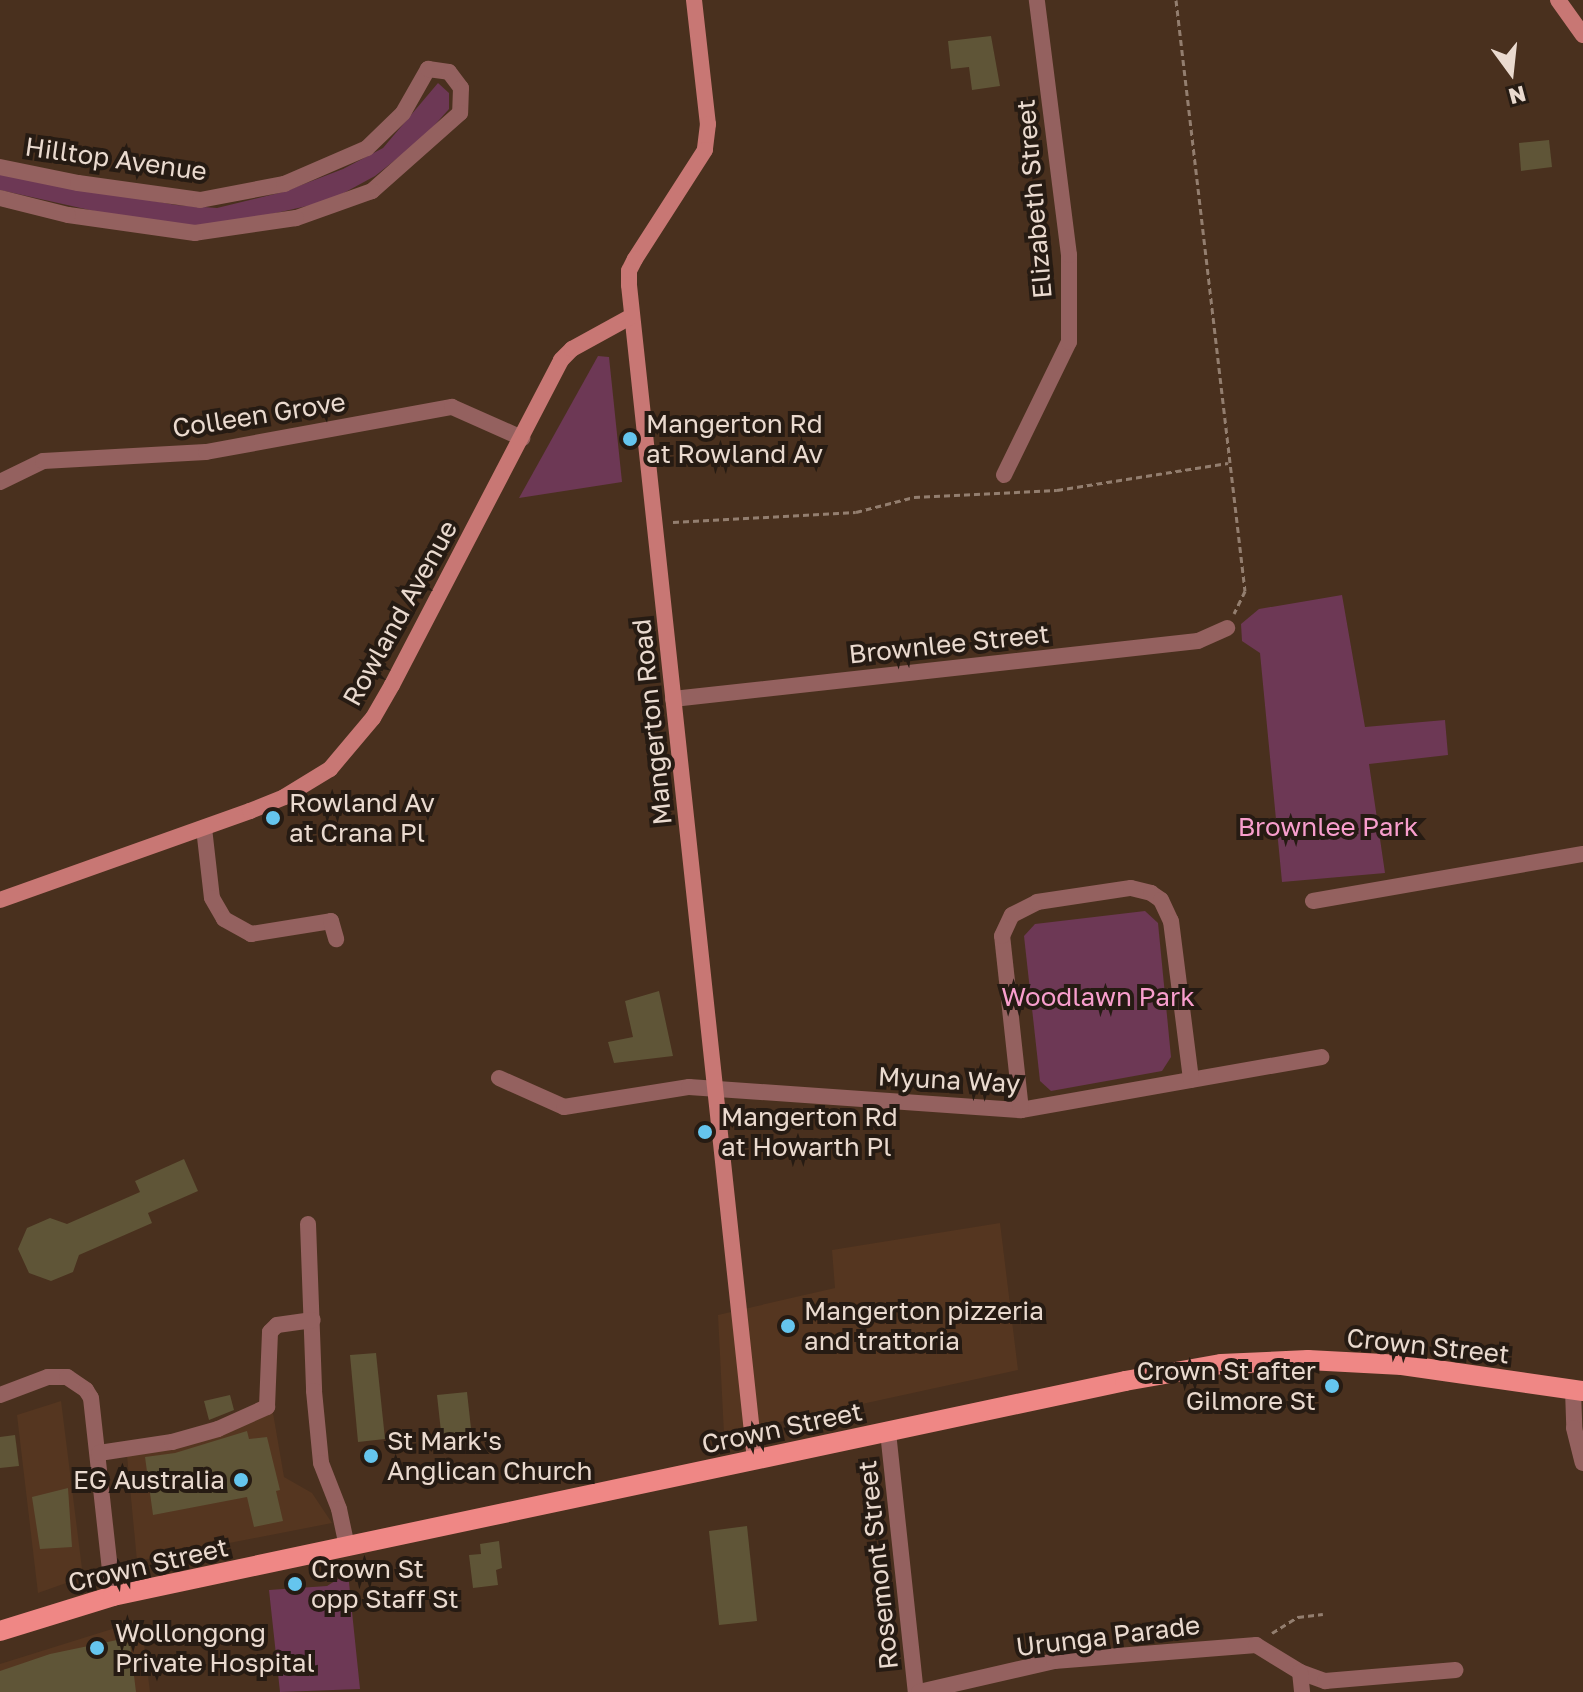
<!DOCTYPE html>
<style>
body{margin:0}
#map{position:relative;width:1583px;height:1692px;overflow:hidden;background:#49301e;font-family:"Golos Text",sans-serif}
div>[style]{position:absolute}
.built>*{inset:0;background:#553620}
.green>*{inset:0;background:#6d3855}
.building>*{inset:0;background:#5f5537}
.path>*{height:3px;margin-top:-1.5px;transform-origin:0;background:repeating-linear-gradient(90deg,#937e6f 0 6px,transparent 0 10px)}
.street>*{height:16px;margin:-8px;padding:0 8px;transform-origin:8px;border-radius:8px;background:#94615f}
.secondary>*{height:16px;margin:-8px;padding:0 8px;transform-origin:8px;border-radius:8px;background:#c87774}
.primary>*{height:20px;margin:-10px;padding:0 10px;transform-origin:10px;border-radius:10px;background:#ef8785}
.dots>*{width:22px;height:22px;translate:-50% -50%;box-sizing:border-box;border:4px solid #261b13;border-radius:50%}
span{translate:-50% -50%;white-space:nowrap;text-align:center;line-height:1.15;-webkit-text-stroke:8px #261b13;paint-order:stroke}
.street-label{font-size:26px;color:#eadacf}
.poi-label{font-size:26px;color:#eadacf}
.left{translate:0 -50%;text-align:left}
.right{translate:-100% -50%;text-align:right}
.park-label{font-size:26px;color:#f89ecd}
.north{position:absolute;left:1471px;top:32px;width:80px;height:80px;-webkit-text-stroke:6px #261b13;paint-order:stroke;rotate:165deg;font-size:22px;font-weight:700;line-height:32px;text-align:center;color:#eadacf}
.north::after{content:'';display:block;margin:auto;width:28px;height:36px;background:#eadacf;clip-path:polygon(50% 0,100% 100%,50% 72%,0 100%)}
</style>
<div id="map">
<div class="built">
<i style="clip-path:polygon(1000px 1223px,1018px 1370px,724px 1434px,718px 1315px,835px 1288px,832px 1250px)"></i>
<i style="clip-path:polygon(61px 1401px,83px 1577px,38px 1593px,17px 1415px)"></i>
<i style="clip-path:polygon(273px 1413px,284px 1477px,312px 1493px,332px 1523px,137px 1561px,126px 1445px)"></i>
<i style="clip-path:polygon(141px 1620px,150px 1692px,0 1692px,0 1664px)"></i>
</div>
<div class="green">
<i style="clip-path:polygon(438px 83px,449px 93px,449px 109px,423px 138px,375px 176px,329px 201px,254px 218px,188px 227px,103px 213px,0 190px,0 173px,176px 205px,217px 208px,283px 192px,343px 169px,383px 148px)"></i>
<i style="clip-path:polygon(598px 356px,609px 357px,622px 482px,519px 498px)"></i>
<i style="clip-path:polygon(1342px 595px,1365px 727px,1445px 720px,1448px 755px,1369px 764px,1385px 873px,1282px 882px,1260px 653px,1242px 641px,1241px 624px,1259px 609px)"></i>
<i style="clip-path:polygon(1145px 911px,1158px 923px,1171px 1057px,1162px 1071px,1051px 1091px,1040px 1081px,1024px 936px,1035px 924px)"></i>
<i style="clip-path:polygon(348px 1573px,360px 1689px,280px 1692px,269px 1590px,327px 1586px)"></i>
</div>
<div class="building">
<i style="clip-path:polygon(991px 36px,1000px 86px,972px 90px,969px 67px,951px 69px,948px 41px)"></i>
<i style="clip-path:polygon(1549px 140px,1552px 167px,1521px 171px,1519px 143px)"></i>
<i style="clip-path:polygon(659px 991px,673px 1056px,614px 1063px,608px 1042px,633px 1037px,625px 1001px)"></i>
<i style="clip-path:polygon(184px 1159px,198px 1191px,148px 1213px,152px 1223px,79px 1255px,73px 1272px,51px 1281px,29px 1273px,18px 1249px,27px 1228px,50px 1218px,67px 1224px,140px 1192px,135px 1181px)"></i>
<i style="clip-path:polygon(376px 1353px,385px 1439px,358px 1442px,350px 1355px)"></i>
<i style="clip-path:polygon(467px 1392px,473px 1447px,443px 1450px,437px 1395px)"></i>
<i style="clip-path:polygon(230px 1395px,234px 1410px,209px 1420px,204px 1401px)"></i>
<i style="clip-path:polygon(247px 1431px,249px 1439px,267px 1437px,280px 1490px,276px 1491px,283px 1521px,254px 1527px,247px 1497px,153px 1515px,145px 1457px,175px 1453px)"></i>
<i style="clip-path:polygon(15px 1435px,19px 1466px,0 1468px,0 1437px)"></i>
<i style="clip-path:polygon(68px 1488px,72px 1547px,40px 1549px,32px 1497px)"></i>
<i style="clip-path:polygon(747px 1526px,757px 1621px,719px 1625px,709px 1531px)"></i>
<i style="clip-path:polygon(499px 1541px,502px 1568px,496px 1570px,498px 1585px,473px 1588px,469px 1555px,481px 1554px,480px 1544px)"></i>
<i style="clip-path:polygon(117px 1640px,119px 1644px,130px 1643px,136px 1692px,0 1692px,0 1671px,50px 1654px)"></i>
</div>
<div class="path">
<i style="left:1176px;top:0;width:595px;rotate:83.34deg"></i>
<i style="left:1245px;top:591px;width:25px;rotate:116deg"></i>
<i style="left:673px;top:522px;width:183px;rotate:-3.1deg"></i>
<i style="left:856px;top:512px;width:60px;rotate:-14.5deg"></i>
<i style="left:914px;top:497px;width:143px;rotate:-2.8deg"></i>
<i style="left:1057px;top:490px;width:173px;rotate:-9deg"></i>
<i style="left:1272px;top:1633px;width:31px;rotate:-32deg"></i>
<i style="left:1298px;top:1617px;width:25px;rotate:-7deg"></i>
</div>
<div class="street">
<i style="left:0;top:167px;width:80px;rotate:11.6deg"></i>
<i style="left:78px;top:183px;width:123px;rotate:7.9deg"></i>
<i style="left:200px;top:200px;width:86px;rotate:-10.8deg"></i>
<i style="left:284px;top:184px;width:90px;rotate:-23.4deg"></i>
<i style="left:367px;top:148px;width:50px;rotate:-44.2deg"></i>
<i style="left:403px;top:113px;width:51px;rotate:-60.4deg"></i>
<i style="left:428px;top:69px;width:21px;rotate:8deg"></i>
<i style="left:449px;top:72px;width:20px;rotate:53deg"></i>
<i style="left:461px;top:88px;width:25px;rotate:92deg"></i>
<i style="left:460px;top:113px;width:118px;rotate:138.4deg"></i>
<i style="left:372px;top:191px;width:81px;rotate:160.4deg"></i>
<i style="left:296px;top:218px;width:102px;rotate:171.6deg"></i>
<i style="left:195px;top:233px;width:128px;rotate:-171.9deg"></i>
<i style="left:68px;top:215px;width:70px;rotate:-166deg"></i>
<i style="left:1004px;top:475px;width:148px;rotate:-64deg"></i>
<i style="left:1069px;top:342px;width:87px;rotate:-90deg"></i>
<i style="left:1069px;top:255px;width:257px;rotate:-97.2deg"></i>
<i style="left:0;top:482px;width:48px;rotate:-26deg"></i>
<i style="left:43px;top:461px;width:163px;rotate:-3.2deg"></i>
<i style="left:206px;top:452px;width:250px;rotate:-10.4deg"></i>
<i style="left:452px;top:407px;width:77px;rotate:23.9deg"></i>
<i style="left:673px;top:699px;width:528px;rotate:-6.3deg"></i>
<i style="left:1198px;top:641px;width:32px;rotate:-24deg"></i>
<i style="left:204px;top:828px;width:70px;rotate:83.5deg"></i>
<i style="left:212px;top:898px;width:24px;rotate:60deg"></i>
<i style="left:224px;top:919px;width:31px;rotate:29deg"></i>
<i style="left:251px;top:934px;width:81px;rotate:-9.2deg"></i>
<i style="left:331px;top:921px;width:19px;rotate:74deg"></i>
<i style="left:1313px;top:901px;width:274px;rotate:-9.9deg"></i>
<i style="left:499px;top:1078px;width:71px;rotate:24deg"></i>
<i style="left:564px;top:1107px;width:127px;rotate:-9.1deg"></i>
<i style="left:689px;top:1087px;width:333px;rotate:4deg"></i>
<i style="left:1021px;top:1110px;width:305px;rotate:-10deg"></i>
<i style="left:1021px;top:1110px;width:175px;rotate:-96.2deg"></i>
<i style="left:1002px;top:936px;width:23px;rotate:-65deg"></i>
<i style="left:1012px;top:915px;width:28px;rotate:-27deg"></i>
<i style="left:1037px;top:902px;width:95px;rotate:-8.5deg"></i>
<i style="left:1131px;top:888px;width:21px;rotate:14deg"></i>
<i style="left:1151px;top:893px;width:12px;rotate:35deg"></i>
<i style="left:1161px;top:900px;width:23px;rotate:65deg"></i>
<i style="left:1171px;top:921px;width:160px;rotate:82.8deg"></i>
<i style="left:308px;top:1224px;width:167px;rotate:87.9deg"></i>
<i style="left:314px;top:1391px;width:72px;rotate:84.4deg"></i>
<i style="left:321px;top:1463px;width:49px;rotate:68.6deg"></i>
<i style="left:339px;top:1509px;width:39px;rotate:78deg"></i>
<i style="left:1573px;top:1390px;width:38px;rotate:88deg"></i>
<i style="left:1574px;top:1428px;width:36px;rotate:76deg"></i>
<i style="left:0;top:1395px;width:51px;rotate:-20.6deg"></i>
<i style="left:48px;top:1377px;width:19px"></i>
<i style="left:67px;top:1377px;width:23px;rotate:34deg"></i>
<i style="left:86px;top:1390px;width:9px;rotate:58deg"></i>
<i style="left:91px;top:1398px;width:199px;rotate:83.7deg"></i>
<i style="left:888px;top:1432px;width:262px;rotate:83.9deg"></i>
<i style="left:99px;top:1453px;width:74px;rotate:-8.6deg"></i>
<i style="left:172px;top:1442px;width:48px;rotate:-15.8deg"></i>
<i style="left:218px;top:1429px;width:54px;rotate:-24.2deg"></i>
<i style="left:267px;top:1407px;width:75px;rotate:-87.7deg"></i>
<i style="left:270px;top:1332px;width:10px;rotate:-45deg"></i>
<i style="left:277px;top:1325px;width:36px;rotate:-8deg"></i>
<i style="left:1300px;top:1672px;width:27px;rotate:20deg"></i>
<i style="left:1325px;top:1681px;width:131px;rotate:-4.8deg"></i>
<i style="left:919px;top:1692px;width:139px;rotate:-12.9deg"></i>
<i style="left:1054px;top:1661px;width:203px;rotate:-4.5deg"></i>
<i style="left:1256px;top:1645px;width:52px;rotate:31.5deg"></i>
<i style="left:1300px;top:1672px;width:20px;rotate:84deg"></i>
</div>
<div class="secondary">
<i style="left:694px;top:0;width:125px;rotate:83.6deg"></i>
<i style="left:708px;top:124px;width:26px;rotate:97deg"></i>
<i style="left:705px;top:150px;width:130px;rotate:122.7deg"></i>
<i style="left:635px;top:259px;width:13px;rotate:117deg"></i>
<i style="left:629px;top:271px;width:14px;rotate:90deg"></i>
<i style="left:629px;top:285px;width:1182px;rotate:83.88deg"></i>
<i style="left:1558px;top:0;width:43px;rotate:54.5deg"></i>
<i style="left:0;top:900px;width:265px;rotate:-19.6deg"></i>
<i style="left:250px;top:811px;width:37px;rotate:-22deg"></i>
<i style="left:284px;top:797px;width:54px;rotate:-31.3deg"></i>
<i style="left:330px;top:769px;width:67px;rotate:-49.9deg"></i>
<i style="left:373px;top:718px;width:38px;rotate:-60deg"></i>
<i style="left:392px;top:685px;width:366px;rotate:-62.5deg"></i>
<i style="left:561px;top:360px;width:16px;rotate:-45deg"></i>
<i style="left:572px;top:349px;width:68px;rotate:-28.8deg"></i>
</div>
<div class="primary">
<i style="left:0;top:1631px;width:118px;rotate:-17.2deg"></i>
<i style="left:113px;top:1596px;width:1035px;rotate:-11.99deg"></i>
<i style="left:1125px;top:1381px;width:97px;rotate:-10deg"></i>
<i style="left:1221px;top:1364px;width:87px;rotate:-2.6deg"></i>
<i style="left:1308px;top:1360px;width:94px;rotate:3deg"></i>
<i style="left:1402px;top:1365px;width:183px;rotate:8.2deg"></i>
</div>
<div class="dots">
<i style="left:630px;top:439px;background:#65c5ee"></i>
<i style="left:273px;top:818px;background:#65c5ee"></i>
<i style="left:705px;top:1132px;background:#65c5ee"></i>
<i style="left:788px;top:1326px;background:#65c5ee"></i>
<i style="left:1332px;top:1386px;background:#65c5ee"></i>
<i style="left:371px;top:1456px;background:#65c5ee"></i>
<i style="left:241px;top:1480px;background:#65c5ee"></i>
<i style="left:295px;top:1584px;background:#65c5ee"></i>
<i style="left:97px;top:1648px;background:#65c5ee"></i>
</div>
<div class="street-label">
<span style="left:116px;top:159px;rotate:8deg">Hilltop Avenue</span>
<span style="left:1034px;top:199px;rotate:-95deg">Elizabeth Street</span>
<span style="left:259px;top:415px;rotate:-9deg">Colleen Grove</span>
<span style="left:400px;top:613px;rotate:-61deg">Rowland Avenue</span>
<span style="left:949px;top:644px;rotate:-6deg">Brownlee Street</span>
<span style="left:652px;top:722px;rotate:-96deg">Mangerton Road</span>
<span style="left:949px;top:1080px;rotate:3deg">Myuna Way</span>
<span style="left:1428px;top:1346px;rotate:6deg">Crown Street</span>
<span style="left:782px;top:1428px;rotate:-12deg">Crown Street</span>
<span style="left:148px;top:1565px;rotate:-13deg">Crown Street</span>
<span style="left:878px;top:1565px;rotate:-96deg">Rosemont Street</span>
<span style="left:1108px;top:1636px;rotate:-7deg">Urunga Parade</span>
</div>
<div class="poi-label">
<span class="left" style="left:646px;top:439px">Mangerton Rd<br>at Rowland Av</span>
<span class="left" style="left:289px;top:818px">Rowland Av<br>at Crana Pl</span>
<span class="left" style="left:721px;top:1132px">Mangerton Rd<br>at Howarth Pl</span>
<span class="left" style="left:804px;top:1326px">Mangerton pizzeria<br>and trattoria</span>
<span class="right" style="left:1316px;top:1386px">Crown St after<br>Gilmore St</span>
<span class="left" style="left:387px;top:1456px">St Mark's<br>Anglican Church</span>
<span class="right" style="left:225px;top:1480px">EG Australia</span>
<span class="left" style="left:311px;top:1584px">Crown St<br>opp Staff St</span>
<span class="left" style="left:115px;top:1648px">Wollongong<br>Private Hospital</span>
</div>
<div class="park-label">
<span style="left:1328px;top:827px">Brownlee Park</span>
<span style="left:1098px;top:997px">Woodlawn Park</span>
</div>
<div class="north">N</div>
</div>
